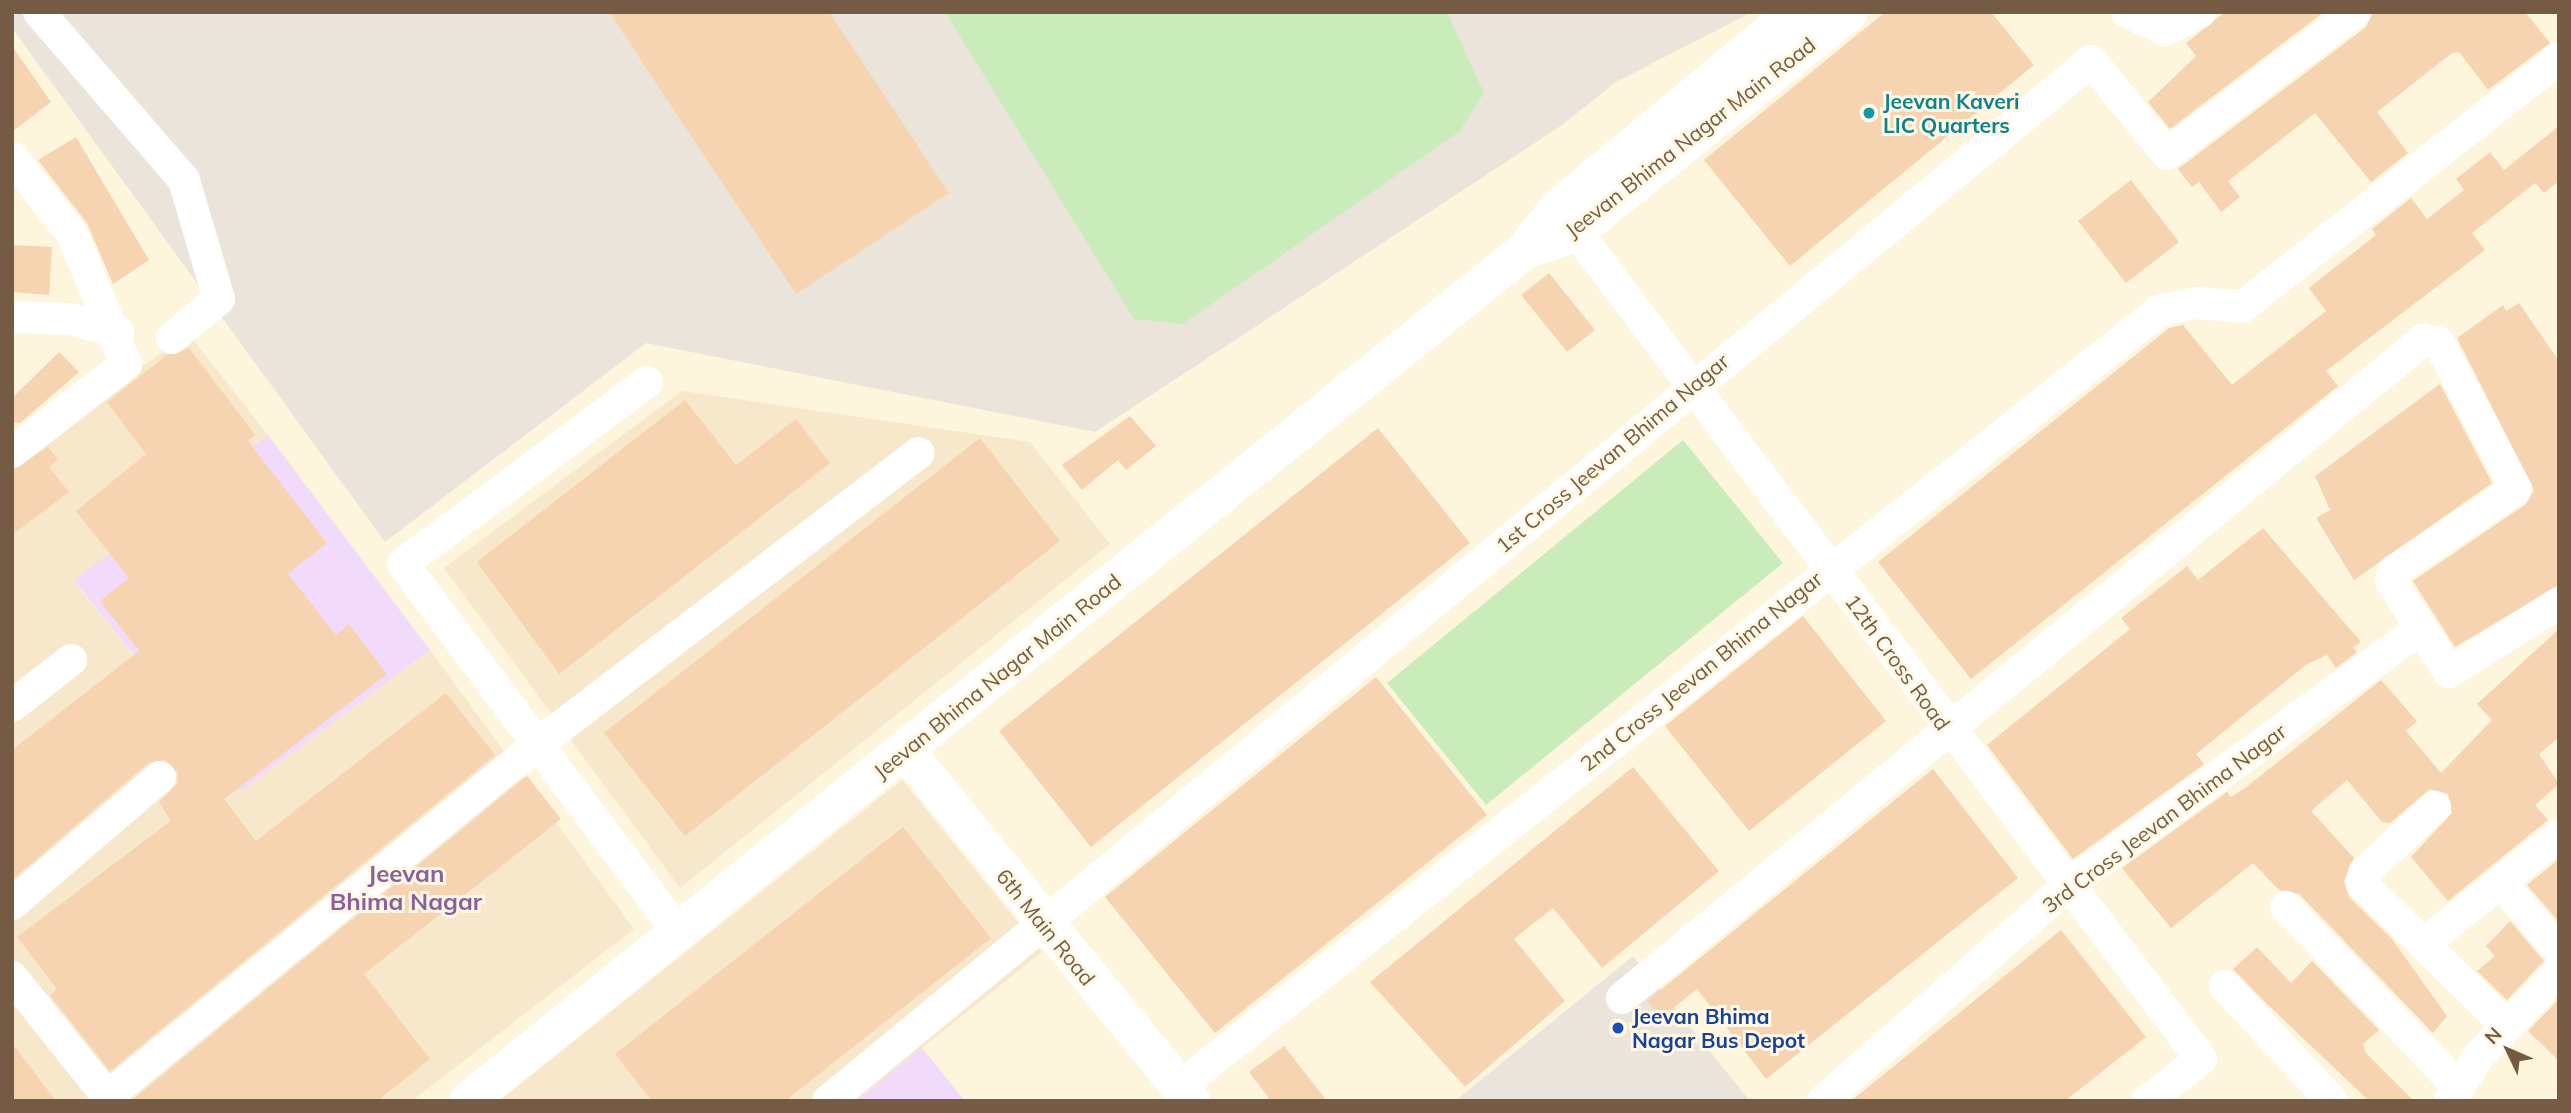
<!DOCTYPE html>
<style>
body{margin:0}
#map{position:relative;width:2571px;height:1113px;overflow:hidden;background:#fef5dd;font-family:Mulish,sans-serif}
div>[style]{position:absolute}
.residential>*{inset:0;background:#f7e7cb}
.industrial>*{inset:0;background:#ebe4da}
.education>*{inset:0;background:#f2dafa}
.green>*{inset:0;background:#caecbb}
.building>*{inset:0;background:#f6d4b2}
.minor>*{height:32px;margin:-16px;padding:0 16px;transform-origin:16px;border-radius:16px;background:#fff}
.tertiary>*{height:38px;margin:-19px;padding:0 19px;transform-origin:19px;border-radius:19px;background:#fff}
.secondary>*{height:38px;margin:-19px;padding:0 19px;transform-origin:19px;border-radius:19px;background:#fff}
.dots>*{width:19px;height:19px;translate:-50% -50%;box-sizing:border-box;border:4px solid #fff8e5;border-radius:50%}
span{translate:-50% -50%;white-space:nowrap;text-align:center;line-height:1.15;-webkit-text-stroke:6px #fff8e5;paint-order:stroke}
.culture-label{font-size:21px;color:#0d838f;font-weight:700}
.left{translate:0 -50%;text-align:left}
.street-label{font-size:21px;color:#765b44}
.transit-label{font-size:21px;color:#164399;font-weight:700}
.quarter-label{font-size:24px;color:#8c5e9a;font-weight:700}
.frame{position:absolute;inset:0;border:14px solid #765b44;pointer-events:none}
.north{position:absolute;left:2473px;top:1015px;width:70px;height:70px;-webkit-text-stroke:5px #fff8e5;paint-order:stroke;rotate:314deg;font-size:19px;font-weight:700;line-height:28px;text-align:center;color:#765b44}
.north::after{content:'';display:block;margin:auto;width:24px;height:32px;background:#765b44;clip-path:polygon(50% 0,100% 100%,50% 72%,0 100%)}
</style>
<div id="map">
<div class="residential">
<i style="clip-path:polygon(188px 333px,268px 435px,74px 581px,241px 791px,430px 650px,634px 929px,412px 1101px,12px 1101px,12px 463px)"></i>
<i style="clip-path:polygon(682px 391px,1030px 442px,1110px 544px,680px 888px,444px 568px)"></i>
<i style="clip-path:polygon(902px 780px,1042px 952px,856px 1101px,499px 1101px)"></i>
</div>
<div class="industrial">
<i style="clip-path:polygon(12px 12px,1752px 12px,1616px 82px,1562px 125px,1095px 432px,646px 343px,385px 542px,12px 28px)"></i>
<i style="clip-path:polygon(1633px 956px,1750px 1101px,1455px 1101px)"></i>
</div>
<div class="education">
<i style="clip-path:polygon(268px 435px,430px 650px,241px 791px,74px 580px)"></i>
<i style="clip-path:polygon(922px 1048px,965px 1101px,856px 1101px)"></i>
</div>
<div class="green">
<i style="clip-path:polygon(945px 12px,1447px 12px,1484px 93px,1460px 131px,1183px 324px,1134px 319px)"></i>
<i style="clip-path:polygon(1683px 440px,1783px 563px,1486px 805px,1387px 683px)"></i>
</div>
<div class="building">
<i style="clip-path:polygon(609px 12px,829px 12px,949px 193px,796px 294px)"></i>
<i style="clip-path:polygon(1885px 12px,1991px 12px,2034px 65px,1790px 266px,1704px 160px)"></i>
<i style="clip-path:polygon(2225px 12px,2324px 12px,2170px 129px,2148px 102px,2196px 56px,2186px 43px)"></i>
<i style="clip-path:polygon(2373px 12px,2525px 12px,2550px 43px,2488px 90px,2459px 52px,2452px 53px,2377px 112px,2408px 153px,2371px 182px,2315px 113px,2228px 181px,2240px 197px,2221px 212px,2199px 182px,2192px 187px,2178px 169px,2366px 27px)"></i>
<i style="clip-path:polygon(12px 46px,51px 102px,12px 132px)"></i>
<i style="clip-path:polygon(2559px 126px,2559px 181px,2544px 193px,2535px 183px,2472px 233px,2485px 250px,2326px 371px,2338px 386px,1971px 679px,1878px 562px,2169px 328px,2183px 325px,2232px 385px,2326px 311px,2309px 288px,2376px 235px,2372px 229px,2411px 198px,2427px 219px,2464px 190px,2456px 179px,2490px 152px,2504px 170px)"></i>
<i style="clip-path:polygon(76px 137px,149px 260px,113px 284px,87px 223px,38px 160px)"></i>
<i style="clip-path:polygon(2131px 180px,2179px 242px,2126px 283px,2078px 221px)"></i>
<i style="clip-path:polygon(12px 245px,52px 247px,49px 295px,12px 292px)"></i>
<i style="clip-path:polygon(1549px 273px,1595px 330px,1567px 352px,1521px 295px)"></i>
<i style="clip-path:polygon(2519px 303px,2559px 361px,2559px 585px,2455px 647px,2413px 581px,2526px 504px,2534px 490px,2457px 338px,2503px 305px,2506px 311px)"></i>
<i style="clip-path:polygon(189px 348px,255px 435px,248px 441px,327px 543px,288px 574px,336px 635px,349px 624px,387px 674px,224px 799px,256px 841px,446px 693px,495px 755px,110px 1071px,50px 995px,57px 989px,17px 937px,171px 821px,159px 802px,177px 784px,178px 773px,165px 760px,148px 763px,12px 880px,12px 750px,139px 651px,100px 601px,129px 578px,76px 511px,146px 454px,107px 402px,167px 355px)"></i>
<i style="clip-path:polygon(59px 352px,79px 372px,20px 423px,12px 422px,12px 398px)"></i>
<i style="clip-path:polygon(2440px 384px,2492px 483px,2354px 580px,2316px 518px,2330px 510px,2315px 476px)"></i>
<i style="clip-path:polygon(685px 400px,736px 465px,796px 419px,830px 463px,559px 674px,477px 562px)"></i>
<i style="clip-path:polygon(1130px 416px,1156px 446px,1126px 470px,1118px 460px,1082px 490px,1062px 465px)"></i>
<i style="clip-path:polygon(1378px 428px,1470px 543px,1091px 847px,999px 731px)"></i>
<i style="clip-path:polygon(980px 438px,1060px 541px,685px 836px,604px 733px)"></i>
<i style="clip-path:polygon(48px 447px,58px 459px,49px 467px,69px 492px,12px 535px,12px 470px)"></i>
<i style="clip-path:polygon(2263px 528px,2361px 642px,2353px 647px,2357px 652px,2336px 668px,2327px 655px,2307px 664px,2196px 754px,2204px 764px,2073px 859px,1987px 745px,2130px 629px,2121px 618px,2187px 566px,2198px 580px)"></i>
<i style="clip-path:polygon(1803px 616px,1886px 721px,1749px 831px,1665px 726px)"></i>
<i style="clip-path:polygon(2559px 629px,2559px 737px,2539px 754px,2559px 784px,2535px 805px,2548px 820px,2448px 901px,2411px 857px,2452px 813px,2448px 794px,2430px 789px,2390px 823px,2382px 822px,2347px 780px,2311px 811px,2354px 858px,2344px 881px,2349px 897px,2392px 939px,2447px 1016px,2433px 1033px,2299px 894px,2279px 890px,2253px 863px,2171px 928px,2122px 868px,2227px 792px,2231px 797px,2245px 788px,2381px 680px,2417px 721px,2406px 731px,2441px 773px,2492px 720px,2477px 704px)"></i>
<i style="clip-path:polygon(1376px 677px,1487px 815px,1215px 1033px,1105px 897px)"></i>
<i style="clip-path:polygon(1633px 767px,1719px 871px,1602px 968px,1553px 908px,1514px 939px,1565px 1001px,1465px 1087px,1370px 982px)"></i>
<i style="clip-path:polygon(1933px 769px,2018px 878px,1766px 1079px,1697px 989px,1661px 1018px,1647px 1001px)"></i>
<i style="clip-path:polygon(527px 776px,561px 819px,364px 974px,430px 1059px,377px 1101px,131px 1101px)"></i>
<i style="clip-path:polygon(903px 827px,991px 938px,785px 1101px,652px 1101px,615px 1054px)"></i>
<i style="clip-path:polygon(2559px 859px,2559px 922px,2527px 885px)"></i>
<i style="clip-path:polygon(2510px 921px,2544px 961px,2507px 1000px,2477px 971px,2495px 956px,2486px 946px)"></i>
<i style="clip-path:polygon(2061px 930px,2146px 1037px,2065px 1101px,1851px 1101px)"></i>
<i style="clip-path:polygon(2257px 947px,2291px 983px,2312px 961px,2379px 1030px,2363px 1044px,2366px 1053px,2414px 1101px,2369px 1101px,2263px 1000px,2233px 969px)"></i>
<i style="clip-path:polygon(2559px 999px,2559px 1061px,2528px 1031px)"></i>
<i style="clip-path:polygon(12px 1043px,56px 1101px,12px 1101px)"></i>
<i style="clip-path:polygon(1284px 1046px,1327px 1101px,1271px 1101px,1249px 1072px)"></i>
</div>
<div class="minor">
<i style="left:39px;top:12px;width:222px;rotate:49.2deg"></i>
<i style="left:184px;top:180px;width:124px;rotate:73.6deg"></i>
<i style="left:219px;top:299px;width:61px;rotate:140.3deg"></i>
<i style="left:2127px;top:12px;width:42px;rotate:25.3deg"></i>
<i style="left:2165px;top:30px;width:39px;rotate:-27deg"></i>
<i style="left:12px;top:157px;width:98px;rotate:52.1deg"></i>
<i style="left:72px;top:234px;width:141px;rotate:67.4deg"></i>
<i style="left:126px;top:364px;width:144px;rotate:142.3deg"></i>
<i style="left:1562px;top:213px;width:1060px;rotate:52.94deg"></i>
<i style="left:2201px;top:1059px;width:68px;rotate:142.1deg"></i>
<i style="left:12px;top:317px;width:58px;rotate:2deg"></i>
<i style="left:70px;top:319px;width:50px;rotate:15.2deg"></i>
<i style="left:647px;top:382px;width:304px;rotate:143.3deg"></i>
<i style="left:403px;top:564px;width:459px;rotate:53.2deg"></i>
<i style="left:12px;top:706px;width:75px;rotate:-37.9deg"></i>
<i style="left:2435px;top:807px;width:97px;rotate:137.1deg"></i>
<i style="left:2364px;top:873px;width:11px;rotate:100deg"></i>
<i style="left:2362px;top:884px;width:204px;rotate:44.4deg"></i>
<i style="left:2501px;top:883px;width:89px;rotate:49.1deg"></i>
<i style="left:12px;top:904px;width:195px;rotate:-40.6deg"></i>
<i style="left:2286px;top:907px;width:245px;rotate:46.2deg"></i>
<i style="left:2426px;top:942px;width:171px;rotate:-38.8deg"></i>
<i style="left:12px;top:977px;width:159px;rotate:51.4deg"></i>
<i style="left:2225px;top:986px;width:157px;rotate:47.1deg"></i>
<i style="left:1622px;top:998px;width:1037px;rotate:-39.4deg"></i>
<i style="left:2423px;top:340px;width:16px;rotate:11deg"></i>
<i style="left:2439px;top:343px;width:165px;rotate:62.2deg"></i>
<i style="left:2516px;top:489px;width:147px;rotate:146.1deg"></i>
<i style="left:2394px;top:571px;width:10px;rotate:107deg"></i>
<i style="left:2391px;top:581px;width:108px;rotate:57.5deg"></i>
<i style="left:2449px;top:672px;width:130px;rotate:-32.1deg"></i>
<i style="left:1179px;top:1087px;width:1250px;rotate:-38.37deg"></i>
<i style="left:2159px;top:311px;width:40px;rotate:-12deg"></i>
<i style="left:2198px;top:303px;width:44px;rotate:5.2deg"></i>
<i style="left:2242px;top:307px;width:403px;rotate:-38.1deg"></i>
<i style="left:107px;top:1097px;width:557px;rotate:-39.32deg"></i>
<i style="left:538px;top:744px;width:479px;rotate:-37.4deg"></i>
<i style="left:828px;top:1101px;width:1636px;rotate:-39.47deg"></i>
<i style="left:2091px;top:61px;width:120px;rotate:50.7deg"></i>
<i style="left:2167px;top:154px;width:236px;rotate:-37.1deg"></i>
<i style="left:1823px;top:1101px;width:332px;rotate:-41.3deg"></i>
<i style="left:2072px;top:882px;width:429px;rotate:-36deg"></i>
<i style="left:2450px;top:1101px;width:52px;rotate:-57.5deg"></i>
<i style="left:2478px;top:1057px;width:117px;rotate:-46.4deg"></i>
</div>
<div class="tertiary">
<i style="left:905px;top:750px;width:453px;rotate:50.8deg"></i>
</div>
<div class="secondary">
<i style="left:1525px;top:250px;width:51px;rotate:-18.4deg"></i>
<i style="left:1573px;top:234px;width:354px;rotate:-38.8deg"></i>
<i style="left:468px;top:1101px;width:1357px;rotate:-38.84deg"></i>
<i style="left:1525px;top:250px;width:55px;rotate:-51.7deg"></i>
<i style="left:1559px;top:207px;width:306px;rotate:-39.6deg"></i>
</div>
<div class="dots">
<i style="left:1869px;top:113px;background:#0f9aa8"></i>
<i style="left:1618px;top:1028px;background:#1a4fb4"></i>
</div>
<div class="culture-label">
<span class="left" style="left:1883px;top:113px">Jeevan Kaveri<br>LIC Quarters</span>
</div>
<div class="street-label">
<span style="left:1690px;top:137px;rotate:-38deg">Jeevan Bhima Nagar Main Road</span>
<span style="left:1612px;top:453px;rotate:-40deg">1st Cross Jeevan Bhima Nagar</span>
<span style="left:1898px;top:662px;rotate:54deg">12th Cross Road</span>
<span style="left:1701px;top:671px;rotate:-39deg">2nd Cross Jeevan Bhima Nagar</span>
<span style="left:997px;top:676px;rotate:-39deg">Jeevan Bhima Nagar Main Road</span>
<span style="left:2164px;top:818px;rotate:-37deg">3rd Cross Jeevan Bhima Nagar</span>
<span style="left:1046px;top:927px;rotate:51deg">6th Main Road</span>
</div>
<div class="transit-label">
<span class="left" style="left:1632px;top:1028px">Jeevan Bhima<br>Nagar Bus Depot</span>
</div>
<div class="quarter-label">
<span style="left:406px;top:888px">Jeevan<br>Bhima Nagar</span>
</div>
<div class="frame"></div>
<div class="north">N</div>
</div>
